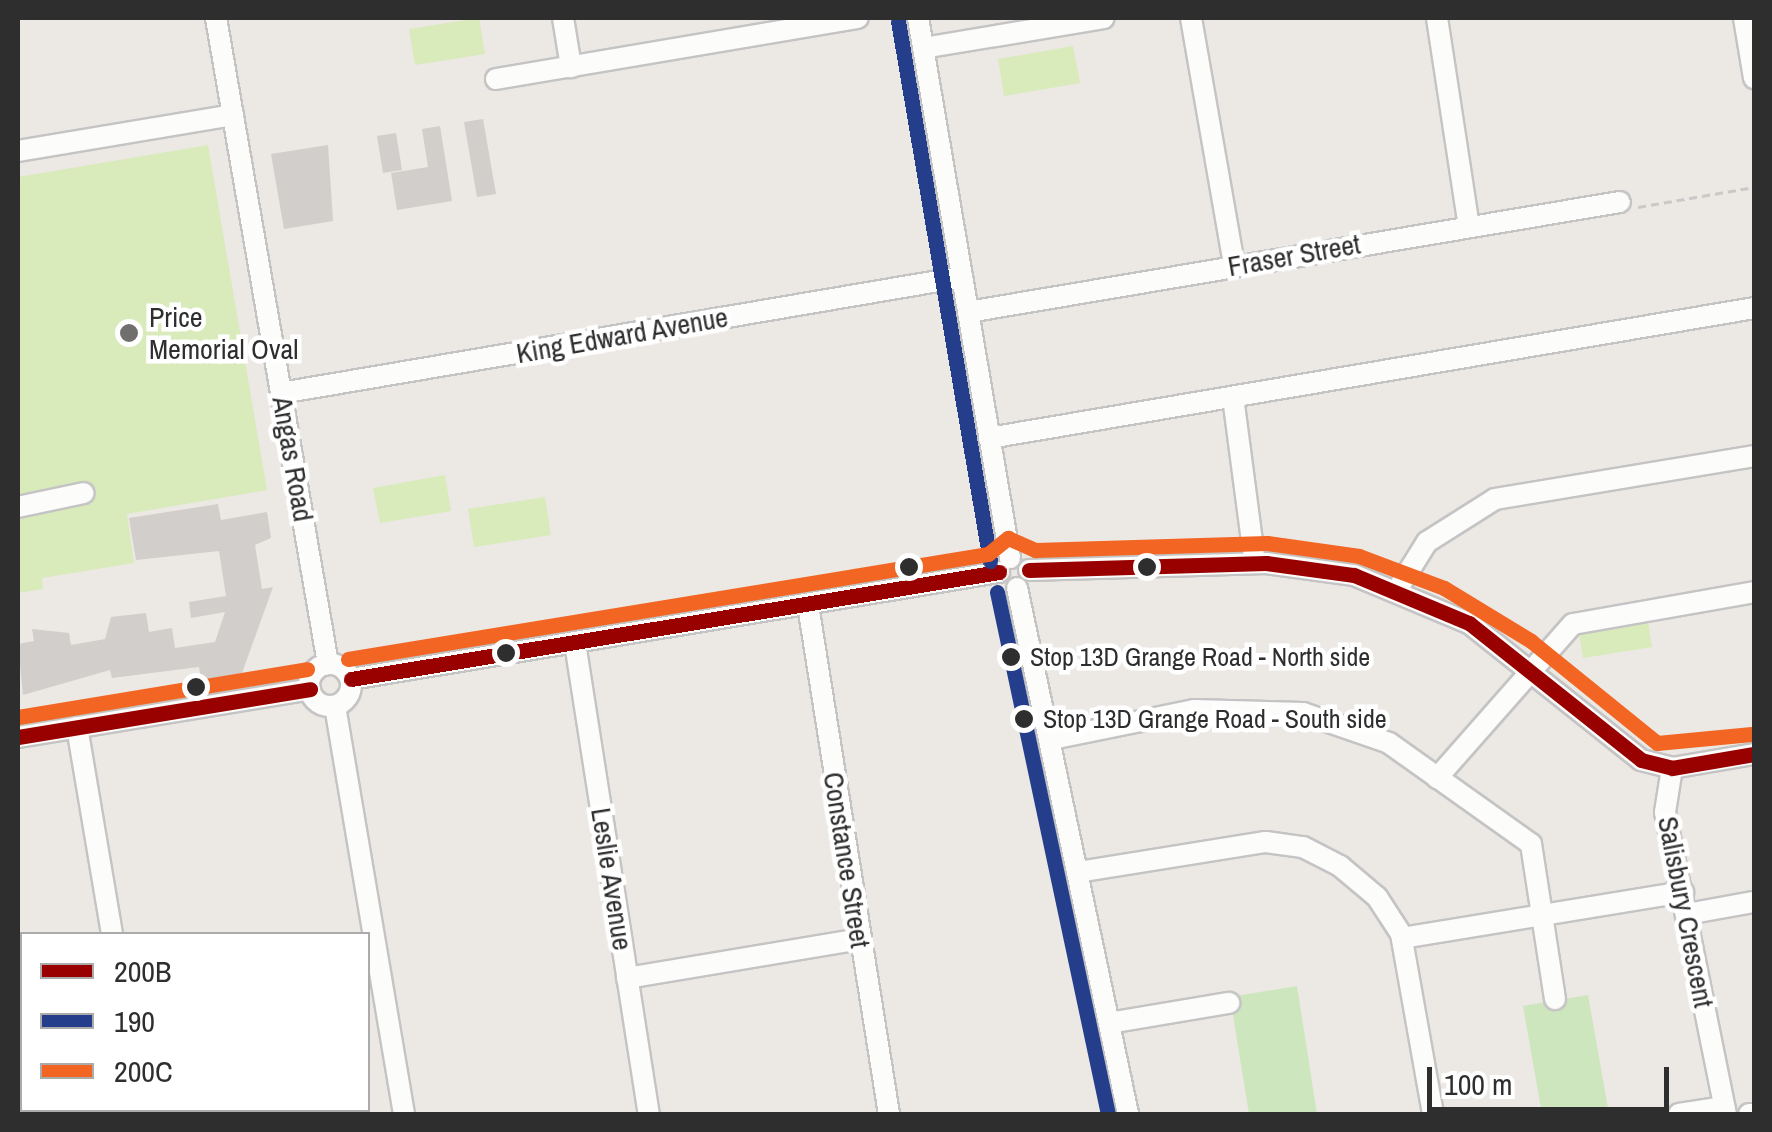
<!DOCTYPE html>
<style>
body{margin:0}
#map{position:relative;width:1772px;height:1132px;overflow:hidden;background:#ece8e4;font-family:"Archivo Narrow",sans-serif}
div>[style]{position:absolute}
.green>*{inset:0;background:#cee6be}
.pitch>*{inset:0;background:#d9eabb}
.building>*{inset:0;background:#d1cecb}
.path>*{height:2.5px;margin-top:-1.25px;transform-origin:0;background:repeating-linear-gradient(90deg,#c9c9c8 0 8px,transparent 0 13px)}
.roads{filter:drop-shadow(2px 0 #c5c4c5) drop-shadow(-2px 0 #c5c4c5) drop-shadow(0 2px #c5c4c5) drop-shadow(0 -2px #c5c4c5)}
.minor>*{height:20px;margin:-10px;padding:0 10px;transform-origin:10px;border-radius:10px;background:#fcfcfb}
.minor>.ring{margin:-10px;padding:0;box-sizing:content-box;background:none;border:20px solid #fcfcfb;border-radius:50%}
.bus-1>*{height:15px;margin:-7.5px;padding:0 7.5px;transform-origin:7.5px;border-radius:7.5px;background:#900}
.bus-2>*{height:15px;margin:-7.5px;padding:0 7.5px;transform-origin:7.5px;border-radius:7.5px;background:#243e8c}
.bus-3>*{height:15px;margin:-7.5px;padding:0 7.5px;transform-origin:7.5px;border-radius:7.5px;background:#f26522}
.dots>*{width:28px;height:28px;translate:-50% -50%;box-sizing:border-box;border:5px solid #fff;border-radius:50%}
span{translate:-50% -50%;white-space:nowrap;text-align:center;line-height:1.15;-webkit-text-stroke:9px #fff;paint-order:stroke}
.bus-label{font-size:26px;color:#2e2e2e}
.left{translate:0 -50%;text-align:left}
.street-label{font-size:28px;color:#2e2e2e}
.poi-label{font-size:28px;color:#2e2e2e}
.frame{position:absolute;inset:0;border:20px solid #2e2e2e;pointer-events:none}
.legend{position:absolute;left:20px;top:932px;width:350px;height:180px;box-sizing:border-box;background:#fff;border:2px solid #ababab;margin:0;padding:12px 18px;list-style:none;font-size:30px;color:#2e2e2e}
.legend li{display:flex;align-items:center;gap:20px;height:50px}
.legend b{width:50px;border:2px solid #ababab}
.scale{position:absolute;left:1427px;top:1067px;width:242px;height:45px;box-sizing:border-box;border:5px solid #2e2e2e;border-top:0;padding-left:12px;font-size:30px;line-height:35px;white-space:nowrap;color:#2e2e2e;-webkit-text-stroke:8px #fff;paint-order:stroke}
</style>
<div id="map">
<div class="green">
<i style="clip-path:polygon(1297px 986px,1317px 1114px,1249px 1114px,1230px 997px)"></i>
<i style="clip-path:polygon(1588px 995px,1609px 1114px,1542px 1114px,1523px 1006px)"></i>
</div>
<div class="pitch">
<i style="clip-path:polygon(479px 18px,485px 54px,415px 65px,409px 29px)"></i>
<i style="clip-path:polygon(1073px 46px,1080px 83px,1004px 96px,998px 59px)"></i>
<i style="clip-path:polygon(208px 145px,267px 490px,127px 514px,134px 563px,42px 578px,43px 589px,18px 593px,18px 177px)"></i>
<i style="clip-path:polygon(445px 475px,451px 511px,380px 523px,373px 488px)"></i>
<i style="clip-path:polygon(545px 497px,551px 535px,474px 547px,468px 509px)"></i>
<i style="clip-path:polygon(1647px 615px,1652px 647px,1583px 658px,1578px 626px)"></i>
</div>
<div class="building">
<i style="clip-path:polygon(483px 119px,496px 194px,477px 197px,464px 122px)"></i>
<i style="clip-path:polygon(440px 126px,452px 201px,397px 210px,391px 173px,428px 167px,422px 129px)"></i>
<i style="clip-path:polygon(396px 133px,402px 170px,383px 173px,377px 136px)"></i>
<i style="clip-path:polygon(328px 145px,333px 221px,284px 229px,271px 154px)"></i>
<i style="clip-path:polygon(218px 504px,221px 520px,267px 512px,271px 538px,255px 545px,262px 589px,273px 587px,242px 673px,201px 680px,199px 667px,112px 678px,110px 670px,23px 695px,18px 644px,34px 641px,32px 629px,69px 633px,71px 645px,105px 639px,111px 617px,146px 613px,149px 632px,172px 628px,175px 648px,215px 642px,225px 612px,191px 618px,189px 602px,226px 596px,219px 551px,136px 560px,129px 518px)"></i>
</div>
<div class="path">
<i style="left:1638px;top:207px;width:118px;rotate:-9.8deg"></i>
</div>
<div class="roads">
<div class="minor">
<i style="left:216px;top:18px;width:656px;rotate:80.16deg"></i>
<i style="left:563px;top:18px;width:50px;rotate:80.7deg"></i>
<i style="left:918px;top:18px;width:548px;rotate:80.33deg"></i>
<i style="left:1191px;top:18px;width:251px;rotate:80.1deg"></i>
<i style="left:1437px;top:18px;width:210px;rotate:81.3deg"></i>
<i style="left:1744px;top:18px;width:61px;rotate:80.5deg"></i>
<i style="left:923px;top:48px;width:183px;rotate:-9.4deg"></i>
<i style="left:496px;top:79px;width:367px;rotate:-9.6deg"></i>
<i style="left:18px;top:151px;width:218px;rotate:-9.5deg"></i>
<i style="left:968px;top:312px;width:661px;rotate:-9.58deg"></i>
<i style="left:281px;top:393px;width:691px;rotate:-9.67deg"></i>
<i style="left:1233px;top:397px;width:167px;rotate:82.5deg"></i>
<i style="left:989px;top:438px;width:776px;rotate:-9.64deg"></i>
<i style="left:18px;top:507px;width:67px;rotate:-12deg"></i>
<i style="left:1029px;top:570px;width:237px;rotate:-1.7deg"></i>
<i style="left:1266px;top:563px;width:89px;rotate:7.8deg"></i>
<i style="left:1354px;top:575px;width:125px;rotate:22.7deg"></i>
<i style="left:1469px;top:623px;width:220px;rotate:38.5deg"></i>
<i style="left:1641px;top:760px;width:32px;rotate:14deg"></i>
<i style="left:1672px;top:768px;width:83px;rotate:-9.7deg"></i>
<i style="left:1017px;top:588px;width:538px;rotate:78.08deg"></i>
<i style="left:1397px;top:590px;width:57px;rotate:-58deg"></i>
<i style="left:1427px;top:542px;width:80px;rotate:-32.3deg"></i>
<i style="left:1495px;top:499px;width:263px;rotate:-9.4deg"></i>
<i style="left:808px;top:605px;width:515px;rotate:80.96deg"></i>
<i style="left:575px;top:643px;width:477px;rotate:81.1deg"></i>
<i class="ring" style="left:309px;top:664px;width:22px;height:22px"></i>
<i style="left:351px;top:679px;width:657px;rotate:-9.38deg"></i>
<i style="left:335px;top:706px;width:414px;rotate:80.4deg"></i>
<i style="left:77px;top:727px;width:210px;rotate:80.4deg"></i>
<i style="left:18px;top:737px;width:296px;rotate:-9.3deg"></i>
<i style="left:1052px;top:739px;width:145px;rotate:-11.5deg"></i>
<i style="left:1194px;top:710px;width:109px;rotate:1.6deg"></i>
<i style="left:1303px;top:713px;width:91px;rotate:19.2deg"></i>
<i style="left:1389px;top:743px;width:174px;rotate:35.4deg"></i>
<i style="left:1531px;top:844px;width:157px;rotate:81.2deg"></i>
<i style="left:1672px;top:768px;width:45px;rotate:99deg"></i>
<i style="left:1665px;top:812px;width:308px;rotate:78.6deg"></i>
<i style="left:1437px;top:778px;width:205px;rotate:-48.6deg"></i>
<i style="left:1573px;top:624px;width:184px;rotate:-10deg"></i>
<i style="left:1078px;top:872px;width:190px;rotate:-9.1deg"></i>
<i style="left:1266px;top:842px;width:37px;rotate:8deg"></i>
<i style="left:1303px;top:847px;width:42px;rotate:27.2deg"></i>
<i style="left:1340px;top:866px;width:48px;rotate:40deg"></i>
<i style="left:1377px;top:897px;width:44px;rotate:57deg"></i>
<i style="left:1401px;top:934px;width:183px;rotate:79.9deg"></i>
<i style="left:1687px;top:914px;width:68px;rotate:-10.2deg"></i>
<i style="left:1402px;top:938px;width:285px;rotate:-9.3deg"></i>
<i style="left:627px;top:978px;width:235px;rotate:-9.5deg"></i>
<i style="left:1109px;top:1023px;width:122px;rotate:-9.5deg"></i>
<i style="left:141px;top:1110px;width:4px;rotate:76deg"></i>
<i style="left:1679px;top:1114px;width:46px;rotate:-8.8deg"></i>
<i style="left:1749px;top:1114px;width:5px"></i>
</div>
</div>
<div class="bus-1">
<i style="left:1029px;top:570px;width:237px;rotate:-1.7deg"></i>
<i style="left:1266px;top:563px;width:89px;rotate:7.8deg"></i>
<i style="left:1354px;top:575px;width:125px;rotate:22.7deg"></i>
<i style="left:1469px;top:623px;width:220px;rotate:38.5deg"></i>
<i style="left:1641px;top:760px;width:32px;rotate:14deg"></i>
<i style="left:1672px;top:768px;width:83px;rotate:-9.7deg"></i>
<i style="left:351px;top:679px;width:657px;rotate:-9.38deg"></i>
<i style="left:18px;top:737px;width:296px;rotate:-9.3deg"></i>
</div>
<div class="bus-2">
<i style="left:898px;top:21px;width:548px;rotate:80.33deg"></i>
<i style="left:997px;top:592px;width:534px;rotate:78deg"></i>
</div>
<div class="bus-3">
<i style="left:348px;top:659px;width:649px;rotate:-9.32deg"></i>
<i style="left:988px;top:554px;width:26px;rotate:-39deg"></i>
<i style="left:1008px;top:538px;width:30px;rotate:24deg"></i>
<i style="left:1035px;top:550px;width:232px;rotate:-1.7deg"></i>
<i style="left:1267px;top:543px;width:93px;rotate:8deg"></i>
<i style="left:1359px;top:556px;width:91px;rotate:20.6deg"></i>
<i style="left:1444px;top:588px;width:102px;rotate:31.3deg"></i>
<i style="left:1531px;top:641px;width:162px;rotate:39deg"></i>
<i style="left:1657px;top:743px;width:95px;rotate:-5.4deg"></i>
<i style="left:18px;top:717px;width:293px;rotate:-9.4deg"></i>
</div>
<div class="dots">
<i style="left:129px;top:333px;background:#706f6e"></i>
<i style="left:909px;top:567px;background:#2e2e2e"></i>
<i style="left:1147px;top:567px;background:#2e2e2e"></i>
<i style="left:506px;top:653px;background:#2e2e2e"></i>
<i style="left:1011px;top:657px;background:#2e2e2e"></i>
<i style="left:196px;top:687px;background:#2e2e2e"></i>
<i style="left:1024px;top:719px;background:#2e2e2e"></i>
</div>
<div class="bus-label">
<span class="left" style="left:1030px;top:657px">Stop 13D Grange Road - North side</span>
<span class="left" style="left:1043px;top:719px">Stop 13D Grange Road - South side</span>
</div>
<div class="street-label">
<span style="left:1294px;top:255px;rotate:-10deg">Fraser Street</span>
<span style="left:622px;top:335px;rotate:-10deg">King Edward Avenue</span>
<span style="left:293px;top:459px;rotate:80deg">Angas Road</span>
<span style="left:847px;top:860px;rotate:81deg">Constance Street</span>
<span style="left:612px;top:879px;rotate:81deg">Leslie Avenue</span>
<span style="left:1686px;top:912px;rotate:79deg">Salisbury Crescent</span>
</div>
<div class="poi-label">
<span class="left" style="left:149px;top:333px">Price<br>Memorial Oval</span>
</div>
<div class="frame"></div>
<ul class="legend">
<li><b style="height:12px;background:#900"></b>200B</li>
<li><b style="height:12px;background:#243e8c"></b>190</li>
<li><b style="height:12px;background:#f26522"></b>200C</li>
</ul>
<div class="scale">100 m</div>
</div>
